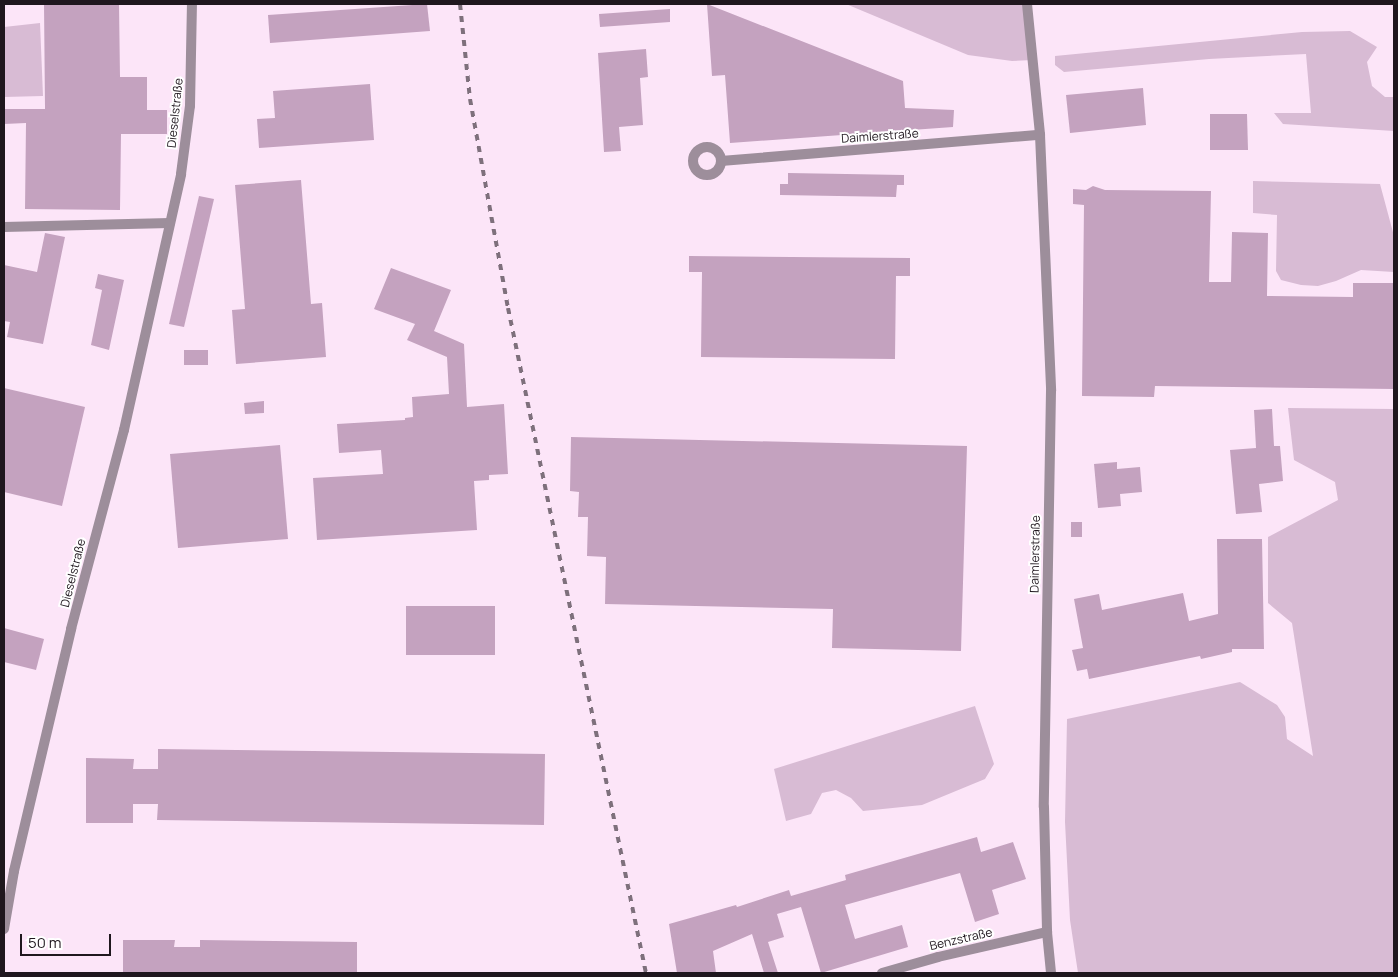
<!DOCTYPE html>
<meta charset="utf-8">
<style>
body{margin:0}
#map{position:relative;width:1398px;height:977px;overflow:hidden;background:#fce5f8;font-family:Manrope,sans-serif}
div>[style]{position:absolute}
.green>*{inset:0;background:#d8bbd4}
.building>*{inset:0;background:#c4a2bf}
.street>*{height:10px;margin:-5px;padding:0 5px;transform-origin:5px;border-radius:5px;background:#9d8e9b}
.street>.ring{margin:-5px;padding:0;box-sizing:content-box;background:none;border:10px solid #9d8e9b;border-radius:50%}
.rail>*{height:4px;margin-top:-2px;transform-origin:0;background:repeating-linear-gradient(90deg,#7e707c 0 6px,transparent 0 12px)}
span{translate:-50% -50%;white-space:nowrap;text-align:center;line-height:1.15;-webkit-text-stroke:4px #fff;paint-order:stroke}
.street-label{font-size:12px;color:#1f171e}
.frame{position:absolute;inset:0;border:5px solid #1f171e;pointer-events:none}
.scale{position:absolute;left:20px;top:934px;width:91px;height:22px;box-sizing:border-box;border:2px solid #1f171e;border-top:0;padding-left:6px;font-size:15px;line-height:18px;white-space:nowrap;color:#1f171e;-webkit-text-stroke:4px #fff;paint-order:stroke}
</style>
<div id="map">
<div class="green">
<i style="clip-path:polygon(846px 4px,1027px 4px,1033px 60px,1012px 61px,968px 55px)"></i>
<i style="clip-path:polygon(40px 23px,43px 96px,4px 97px,4px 27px)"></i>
<i style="clip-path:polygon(1350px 31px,1377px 47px,1367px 62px,1372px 86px,1385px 97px,1394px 97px,1394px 131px,1283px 124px,1274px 113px,1311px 113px,1306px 54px,1209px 59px,1064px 72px,1055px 65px,1055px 56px,1302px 32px)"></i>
<i style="clip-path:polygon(1253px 181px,1380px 184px,1394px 236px,1394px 272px,1361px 270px,1336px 281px,1318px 286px,1301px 285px,1281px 280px,1276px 271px,1277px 215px,1253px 213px)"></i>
<i style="clip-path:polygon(1288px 408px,1394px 409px,1394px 973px,1078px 973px,1070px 920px,1065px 822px,1067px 719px,1240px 682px,1277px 705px,1285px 717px,1287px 739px,1313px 756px,1292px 623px,1268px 603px,1268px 537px,1338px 500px,1335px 482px,1294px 460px)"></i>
<i style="clip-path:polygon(975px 706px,994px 764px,985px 779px,922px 805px,863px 811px,851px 798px,836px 790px,822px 793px,811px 814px,786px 821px,774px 769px)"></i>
</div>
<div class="building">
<i style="clip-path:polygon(44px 4px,119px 4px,120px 77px,147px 77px,147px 110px,167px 110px,167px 134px,121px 134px,120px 210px,25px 209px,26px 123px,4px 124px,4px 109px,45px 109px)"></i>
<i style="clip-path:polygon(427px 4px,430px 31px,270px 43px,268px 15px)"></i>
<i style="clip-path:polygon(707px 4px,903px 81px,905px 108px,954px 110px,953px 127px,730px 143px,725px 75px,712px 76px)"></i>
<i style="clip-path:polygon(670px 9px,670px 22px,600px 27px,599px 14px)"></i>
<i style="clip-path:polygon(646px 49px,648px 77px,640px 78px,643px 125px,619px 127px,621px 151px,604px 152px,598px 53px)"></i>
<i style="clip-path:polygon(370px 84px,374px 140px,259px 148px,257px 119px,275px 118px,273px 91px)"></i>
<i style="clip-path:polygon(1143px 88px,1146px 125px,1070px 133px,1066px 95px)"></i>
<i style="clip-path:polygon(1210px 114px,1247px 114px,1248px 150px,1210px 150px)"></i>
<i style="clip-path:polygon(788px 173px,904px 175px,904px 185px,897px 185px,896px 197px,780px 195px,780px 184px,788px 184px)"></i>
<i style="clip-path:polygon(301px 180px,311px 304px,322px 303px,326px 357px,236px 364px,232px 310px,245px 309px,235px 185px)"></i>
<i style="clip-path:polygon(1093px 186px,1105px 190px,1211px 191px,1209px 282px,1231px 282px,1232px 232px,1268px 233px,1267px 296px,1353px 297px,1353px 283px,1394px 283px,1394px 389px,1155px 386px,1154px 397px,1082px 396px,1084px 205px,1073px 204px,1073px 189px,1086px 190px)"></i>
<i style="clip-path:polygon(199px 196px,214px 199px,184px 327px,169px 324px)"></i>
<i style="clip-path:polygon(45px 233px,65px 237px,43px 344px,7px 337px,10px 322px,4px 321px,4px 265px,37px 272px)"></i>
<i style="clip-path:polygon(689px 256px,910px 258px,910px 276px,896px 276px,895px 359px,701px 357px,702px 272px,689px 272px)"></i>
<i style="clip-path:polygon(391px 268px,451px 290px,434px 331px,464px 344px,467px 407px,504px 404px,508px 474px,489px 475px,489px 480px,474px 481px,477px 530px,317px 540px,313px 478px,383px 474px,381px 450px,339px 453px,337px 424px,405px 420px,405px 418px,413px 417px,412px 397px,449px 394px,447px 357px,407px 340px,415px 324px,374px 309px)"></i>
<i style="clip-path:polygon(98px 274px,124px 280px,109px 350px,91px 345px,102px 290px,95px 288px)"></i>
<i style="clip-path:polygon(184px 350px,208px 350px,208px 365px,184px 365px)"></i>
<i style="clip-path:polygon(4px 388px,85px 407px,62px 506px,4px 492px)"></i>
<i style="clip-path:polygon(264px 401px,264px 413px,245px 414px,244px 403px)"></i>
<i style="clip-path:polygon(1272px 409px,1274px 446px,1280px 446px,1283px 481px,1259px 484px,1262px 512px,1236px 514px,1230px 450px,1256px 448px,1254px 410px)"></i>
<i style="clip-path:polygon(571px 437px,967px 446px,961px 651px,832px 648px,833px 609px,605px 604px,606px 557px,587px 556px,588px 517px,578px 517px,579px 492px,570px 491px)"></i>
<i style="clip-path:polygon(280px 445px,288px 539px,178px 548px,170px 454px)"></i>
<i style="clip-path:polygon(1117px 462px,1117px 469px,1140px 467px,1142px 492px,1120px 494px,1121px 506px,1098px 508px,1094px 464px)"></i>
<i style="clip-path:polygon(1071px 522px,1082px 522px,1082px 537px,1071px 537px)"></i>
<i style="clip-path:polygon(1217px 539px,1262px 539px,1264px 649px,1232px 649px,1232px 652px,1201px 659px,1200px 656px,1089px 679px,1087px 669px,1077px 671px,1072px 650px,1083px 648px,1074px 599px,1099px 594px,1102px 610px,1183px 593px,1189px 621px,1218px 614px)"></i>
<i style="clip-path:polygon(406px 606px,495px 606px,495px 655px,406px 655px)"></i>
<i style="clip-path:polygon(4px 628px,44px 639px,36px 670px,4px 662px)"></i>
<i style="clip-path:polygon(158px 749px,545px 754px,544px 825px,157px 820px,158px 804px,133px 804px,133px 823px,86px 823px,86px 758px,134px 759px,133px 769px,158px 769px)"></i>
<i style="clip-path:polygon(977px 837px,981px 852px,1013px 842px,1026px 879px,992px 890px,999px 914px,975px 922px,960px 873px,845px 905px,855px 939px,902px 925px,908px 947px,821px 973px,801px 907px,777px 914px,784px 937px,768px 942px,778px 973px,764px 973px,752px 934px,713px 951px,716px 973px,677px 973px,669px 924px,736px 905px,737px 907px,789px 890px,791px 896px,846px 880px,845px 875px)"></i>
<i style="clip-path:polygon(123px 940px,175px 940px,174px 947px,200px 947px,200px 940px,357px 942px,357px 973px,123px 973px)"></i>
</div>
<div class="street">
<i style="left:1027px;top:4px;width:132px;rotate:84.3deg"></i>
<i style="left:1040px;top:135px;width:256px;rotate:87.5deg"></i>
<i style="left:1051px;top:391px;width:416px;rotate:91deg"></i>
<i style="left:1044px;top:807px;width:125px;rotate:88.6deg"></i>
<i style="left:1047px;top:932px;width:41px;rotate:84.4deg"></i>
<i class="ring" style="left:693px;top:147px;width:18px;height:18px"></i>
<i style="left:721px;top:161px;width:320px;rotate:-4.7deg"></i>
<i style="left:4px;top:227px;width:166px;rotate:-1.4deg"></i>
<i style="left:4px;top:929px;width:59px;rotate:-80.2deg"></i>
<i style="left:14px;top:871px;width:249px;rotate:-76.7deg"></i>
<i style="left:71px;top:629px;width:206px;rotate:-75.1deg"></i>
<i style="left:124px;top:430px;width:262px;rotate:-77.4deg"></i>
<i style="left:181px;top:174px;width:69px;rotate:-82.5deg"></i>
<i style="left:190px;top:106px;width:102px;rotate:-88.9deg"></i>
<i style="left:882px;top:973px;width:58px;rotate:-15.9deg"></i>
<i style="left:938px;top:957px;width:112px;rotate:-12.9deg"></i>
</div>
<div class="rail">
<i style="left:460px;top:4px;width:96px;rotate:84deg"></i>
<i style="left:470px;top:99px;width:212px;rotate:79.7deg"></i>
<i style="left:508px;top:308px;width:679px;rotate:78.28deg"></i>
</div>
<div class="street-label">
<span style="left:175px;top:113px;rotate:-84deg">Dieselstraße</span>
<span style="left:880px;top:136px;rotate:-4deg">Daimlerstraße</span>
<span style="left:1035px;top:554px;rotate:-89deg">Daimlerstraße</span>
<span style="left:73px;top:573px;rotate:-76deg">Dieselstraße</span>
<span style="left:961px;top:939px;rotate:-13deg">Benzstraße</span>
</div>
<div class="frame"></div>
<div class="scale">50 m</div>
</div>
